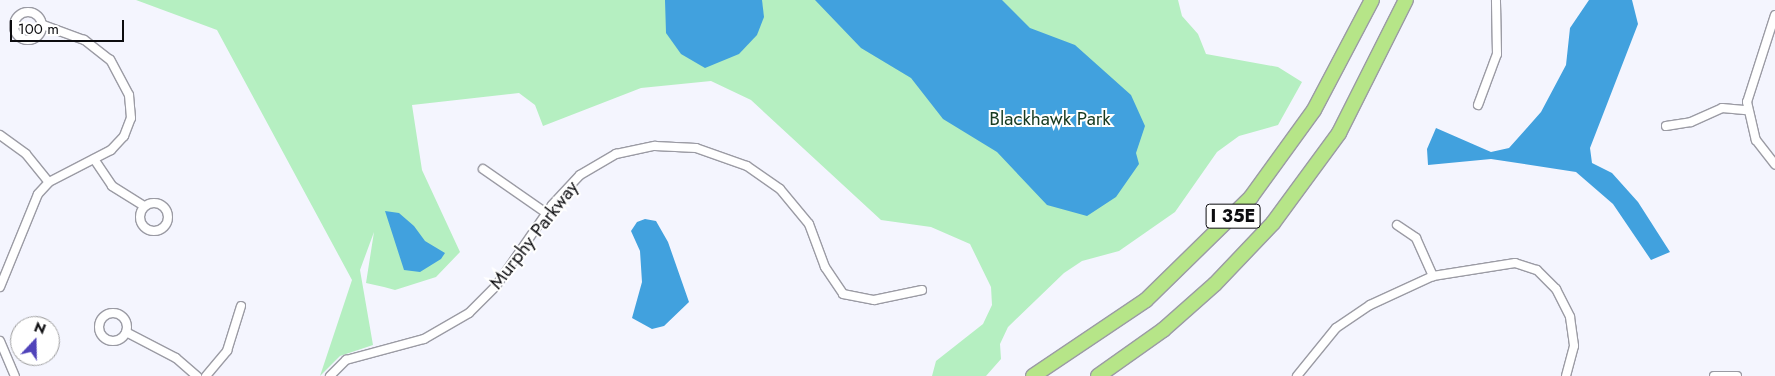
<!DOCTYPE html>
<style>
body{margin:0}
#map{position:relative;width:1775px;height:376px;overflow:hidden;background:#f4f5fe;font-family:Jost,sans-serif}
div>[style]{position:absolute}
.green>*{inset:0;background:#b5efc1}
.water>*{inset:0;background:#41a1de}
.roads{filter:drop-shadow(1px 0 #9b9ba4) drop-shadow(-1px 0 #9b9ba4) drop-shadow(0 1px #9b9ba4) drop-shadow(0 -1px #9b9ba4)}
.minor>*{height:8px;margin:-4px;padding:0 4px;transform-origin:4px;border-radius:4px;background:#fff}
.minor>.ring{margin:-4px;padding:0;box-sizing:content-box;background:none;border:8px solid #fff;border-radius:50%}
.motorway>*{height:14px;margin:-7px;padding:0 7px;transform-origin:7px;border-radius:7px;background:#b6e588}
span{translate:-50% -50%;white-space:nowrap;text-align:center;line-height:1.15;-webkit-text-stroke:4px #fff;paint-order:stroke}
.shield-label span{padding:1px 4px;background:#fff;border:1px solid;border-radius:4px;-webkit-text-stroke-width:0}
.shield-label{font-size:18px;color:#0c0c0f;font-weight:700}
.park-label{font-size:19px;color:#173b21}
.street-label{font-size:19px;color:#0c0c0f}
.north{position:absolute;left:10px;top:316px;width:50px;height:50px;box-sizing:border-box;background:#fff;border:1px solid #9e9e9f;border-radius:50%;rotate:21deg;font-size:14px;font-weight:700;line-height:20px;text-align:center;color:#0c0c0f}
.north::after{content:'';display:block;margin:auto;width:18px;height:22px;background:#5043ba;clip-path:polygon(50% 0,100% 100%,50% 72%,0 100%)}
.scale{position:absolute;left:10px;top:20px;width:114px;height:22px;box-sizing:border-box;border:2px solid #0c0c0f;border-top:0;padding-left:6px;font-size:15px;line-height:18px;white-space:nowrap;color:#0c0c0f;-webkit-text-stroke:4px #fff;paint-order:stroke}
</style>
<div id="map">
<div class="green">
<i style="clip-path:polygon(136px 0,1178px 0,1182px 16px,1198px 34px,1206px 54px,1278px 67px,1302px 82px,1278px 125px,1239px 136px,1217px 152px,1175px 212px,1119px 251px,1082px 261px,1064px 273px,1008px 327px,1000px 344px,1001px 359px,986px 376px,932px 376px,936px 361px,983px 324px,992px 305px,991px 287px,970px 244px,931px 227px,881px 220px,751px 100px,711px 81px,641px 88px,543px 126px,535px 105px,519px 93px,412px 105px,422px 170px,460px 252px,436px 277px,395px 290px,384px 287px,366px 283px,374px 232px,360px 270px,373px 345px,340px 356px,320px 376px,352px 280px,217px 30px)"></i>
</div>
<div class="water">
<i style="clip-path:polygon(665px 0,762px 0,764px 17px,757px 35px,739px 54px,705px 68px,681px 54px,666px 33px)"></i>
<i style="clip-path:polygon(815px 0,1002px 0,1030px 28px,1075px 45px,1131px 95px,1145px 126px,1136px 153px,1139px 164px,1116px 197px,1087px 216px,1047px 205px,997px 152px,943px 119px,911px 78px,861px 48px)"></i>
<i style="clip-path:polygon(1589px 0,1632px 0,1638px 24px,1590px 148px,1592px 163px,1612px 173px,1638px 202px,1670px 252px,1651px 260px,1613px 204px,1576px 172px,1491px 159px,1428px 165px,1427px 149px,1436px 128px,1491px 152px,1509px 148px,1541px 112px,1566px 65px,1570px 28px)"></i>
<i style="clip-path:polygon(385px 211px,399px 213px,414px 226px,425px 241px,445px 253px,441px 259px,420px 272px,404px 270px)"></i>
<i style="clip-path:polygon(645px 219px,656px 221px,668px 242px,689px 302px,664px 326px,652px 329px,632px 318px,642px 282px,640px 251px,631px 231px,637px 222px)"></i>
</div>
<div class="roads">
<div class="minor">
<i class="ring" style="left:14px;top:12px;width:20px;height:20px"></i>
<i style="left:1775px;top:15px;width:91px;rotate:107.8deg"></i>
<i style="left:1747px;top:102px;width:39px;rotate:77deg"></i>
<i style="left:1756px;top:140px;width:31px;rotate:52deg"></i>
<i style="left:1478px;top:105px;width:54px;rotate:-69.6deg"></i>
<i style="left:1497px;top:54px;width:54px;rotate:-91.1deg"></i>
<i style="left:1666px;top:126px;width:25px;rotate:-9deg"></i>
<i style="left:1691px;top:122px;width:34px;rotate:-24deg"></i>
<i style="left:1722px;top:108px;width:25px;rotate:5deg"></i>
<i style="left:0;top:135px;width:32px;rotate:36deg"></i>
<i style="left:26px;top:154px;width:36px;rotate:51deg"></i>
<i style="left:94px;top:159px;width:32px;rotate:56deg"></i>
<i style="left:112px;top:186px;width:38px;rotate:32deg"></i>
<i style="left:483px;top:169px;width:77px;rotate:34.9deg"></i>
<i class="ring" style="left:140px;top:203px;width:20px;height:20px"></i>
<i style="left:1397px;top:225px;width:23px;rotate:34deg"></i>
<i style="left:1416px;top:238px;width:42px;rotate:65.9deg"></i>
<i style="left:0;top:287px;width:100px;rotate:-67.8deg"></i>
<i style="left:38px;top:194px;width:16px;rotate:-47deg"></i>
<i style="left:49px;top:182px;width:70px;rotate:-27.3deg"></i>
<i style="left:111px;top:150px;width:19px;rotate:-47deg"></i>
<i style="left:124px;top:136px;width:19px;rotate:-69deg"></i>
<i style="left:131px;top:118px;width:23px;rotate:-95deg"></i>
<i style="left:129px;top:95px;width:40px;rotate:-118deg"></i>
<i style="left:110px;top:60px;width:33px;rotate:-142deg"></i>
<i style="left:84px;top:40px;width:44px;rotate:-159.9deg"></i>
<i class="ring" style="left:99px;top:313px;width:20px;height:20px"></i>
<i style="left:126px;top:332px;width:56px;rotate:27.5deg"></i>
<i style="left:176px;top:358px;width:28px;rotate:41deg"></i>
<i style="left:0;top:341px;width:38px;rotate:67deg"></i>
<i style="left:206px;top:376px;width:33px;rotate:-50deg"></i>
<i style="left:227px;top:351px;width:47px;rotate:-72.7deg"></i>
<i style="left:330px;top:376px;width:23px;rotate:-45deg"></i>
<i style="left:346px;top:360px;width:81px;rotate:-15.1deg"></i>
<i style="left:424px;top:339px;width:52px;rotate:-30deg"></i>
<i style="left:469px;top:313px;width:38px;rotate:-45deg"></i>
<i style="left:496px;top:286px;width:98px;rotate:-55.3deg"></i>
<i style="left:552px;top:205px;width:41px;rotate:-47deg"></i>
<i style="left:580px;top:175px;width:42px;rotate:-30.3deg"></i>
<i style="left:616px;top:154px;width:40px;rotate:-12deg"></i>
<i style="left:655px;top:146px;width:41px;rotate:2.8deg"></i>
<i style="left:696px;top:148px;width:54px;rotate:19.4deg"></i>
<i style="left:747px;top:166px;width:40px;rotate:34.9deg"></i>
<i style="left:780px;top:189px;width:45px;rotate:50.4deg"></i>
<i style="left:809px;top:224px;width:46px;rotate:69.6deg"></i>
<i style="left:825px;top:267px;width:32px;rotate:56deg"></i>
<i style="left:843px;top:294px;width:32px;rotate:11deg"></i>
<i style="left:874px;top:300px;width:49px;rotate:-11.8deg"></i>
<i style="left:1297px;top:376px;width:62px;rotate:-50.9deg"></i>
<i style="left:1336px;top:328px;width:41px;rotate:-34.1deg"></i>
<i style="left:1370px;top:305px;width:69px;rotate:-24.7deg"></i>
<i style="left:1433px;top:276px;width:83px;rotate:-9deg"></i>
<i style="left:1515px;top:263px;width:23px;rotate:18deg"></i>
<i style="left:1537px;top:270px;width:27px;rotate:45deg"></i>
<i style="left:1556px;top:289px;width:31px;rotate:63deg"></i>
<i style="left:1570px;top:317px;width:29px;rotate:82deg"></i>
<i style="left:1574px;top:346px;width:31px;rotate:105deg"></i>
<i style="left:1714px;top:376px;width:23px"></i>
</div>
<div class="motorway">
<i style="left:1033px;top:376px;width:136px;rotate:-33.9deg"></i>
<i style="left:1146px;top:300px;width:147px;rotate:-44.4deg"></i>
<i style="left:1251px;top:197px;width:107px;rotate:-54.1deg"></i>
<i style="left:1314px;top:110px;width:124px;rotate:-62.2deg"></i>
<i style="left:1098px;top:376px;width:80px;rotate:-35.3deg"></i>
<i style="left:1163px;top:330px;width:69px;rotate:-41.5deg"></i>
<i style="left:1215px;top:284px;width:84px;rotate:-46.4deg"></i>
<i style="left:1273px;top:223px;width:112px;rotate:-53.7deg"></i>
<i style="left:1339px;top:133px;width:149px;rotate:-63.3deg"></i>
</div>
</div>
<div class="shield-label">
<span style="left:1233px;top:216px">I 35E</span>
</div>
<div class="park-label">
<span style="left:1050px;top:119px">Blackhawk Park</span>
</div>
<div class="street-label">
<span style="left:534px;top:235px;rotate:-52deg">Murphy Parkway</span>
</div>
<div class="north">N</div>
<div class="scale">100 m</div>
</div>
